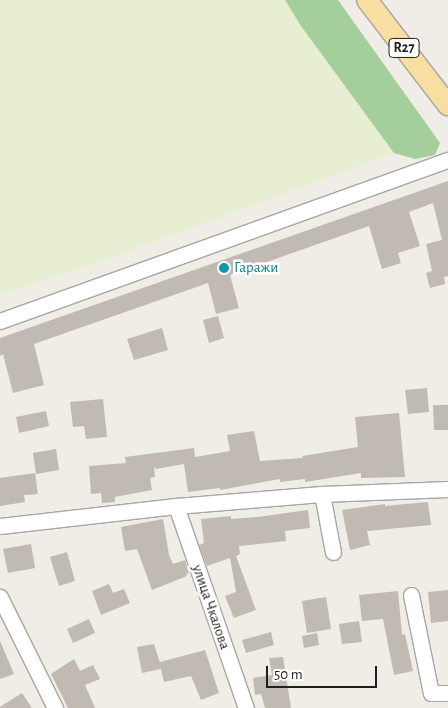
<!DOCTYPE html>
<meta charset="utf-8">
<style>
body{margin:0}
#map{position:relative;width:448px;height:708px;overflow:hidden;background:#f0ede6;font-family:"Alegreya Sans",sans-serif}
div>[style]{position:absolute}
.farmland>*{inset:0;background:#e8eed2}
.forest>*{inset:0;background:#a4ce9c}
.building>*{inset:0;background:#c0bab2}
.roads{filter:drop-shadow(1px 0 #a6a6a6) drop-shadow(-1px 0 #a6a6a6) drop-shadow(0 1px #a6a6a6) drop-shadow(0 -1px #a6a6a6)}
.minor>*{height:15px;margin:-7.5px;padding:0 7.5px;transform-origin:7.5px;border-radius:7.5px;background:#fff}
.major>*{height:20px;margin:-10px;padding:0 10px;transform-origin:10px;border-radius:10px;background:#f9dea1}
.dots>*{width:14px;height:14px;translate:-50% -50%;box-sizing:border-box;border:2px solid #fff;border-radius:50%}
span{translate:-50% -50%;white-space:nowrap;text-align:center;line-height:1.15;-webkit-text-stroke:5px #fff;paint-order:stroke}
.shield-label span{padding:1px 4px;background:#fff;border:1px solid;border-radius:4px;-webkit-text-stroke-width:0}
.shield-label{font-size:14px;color:#1f1f1f;font-weight:700}
.culture-label{font-size:15px;color:#0d838f}
.left{translate:0 -50%;text-align:left}
.street-label{font-size:15px;color:#1f1f1f}
.scale{position:absolute;left:266px;top:666px;width:111px;height:22px;box-sizing:border-box;border:2px solid #1f1f1f;border-top:0;padding-left:6px;font-size:15px;line-height:18px;white-space:nowrap;color:#1f1f1f;-webkit-text-stroke:4px #fff;paint-order:stroke}
</style>
<div id="map">
<div class="farmland">
<i style="clip-path:polygon(0 0,285px 0,301px 26px,394px 153px,91px 265px,0 295px)"></i>
</div>
<div class="forest">
<i style="clip-path:polygon(285px 0,338px 0,440px 143px,435px 155px,415px 159px,394px 153px,301px 26px)"></i>
</div>
<div class="building">
<i style="clip-path:polygon(448px 181px,448px 276px,444px 277px,445px 284px,430px 288px,426px 273px,432px 271px,426px 244px,442px 240px,433px 203px,409px 212px,420px 246px,398px 253px,401px 263px,382px 269px,369px 226px,230px 275px,239px 308px,216px 314px,208px 283px,34px 344px,44px 385px,13px 393px,3px 354px,0 356px,0 338px)"></i>
<i style="clip-path:polygon(218px 316px,224px 338px,209px 343px,203px 320px)"></i>
<i style="clip-path:polygon(162px 328px,168px 350px,134px 360px,127px 339px)"></i>
<i style="clip-path:polygon(427px 388px,429px 412px,408px 414px,405px 390px)"></i>
<i style="clip-path:polygon(103px 399px,107px 437px,86px 439px,84px 426px,73px 427px,70px 402px)"></i>
<i style="clip-path:polygon(433px 405px,448px 405px,448px 430px,434px 430px)"></i>
<i style="clip-path:polygon(46px 411px,49px 426px,19px 433px,16px 417px)"></i>
<i style="clip-path:polygon(399px 413px,405px 477px,361px 478px,361px 473px,305px 482px,305px 479px,280px 482px,280px 479px,220px 490px,220px 488px,188px 492px,184px 464px,156px 469px,154px 467px,155px 477px,150px 478px,152px 490px,115px 497px,115px 502px,102px 503px,101px 493px,91px 494px,89px 466px,126px 463px,125px 457px,194px 448px,195px 457px,230px 451px,227px 435px,254px 431px,260px 461px,303px 458px,302px 456px,358px 447px,355px 417px)"></i>
<i style="clip-path:polygon(56px 449px,59px 470px,36px 474px,33px 453px)"></i>
<i style="clip-path:polygon(35px 473px,38px 494px,24px 495px,25px 502px,0 506px,0 478px)"></i>
<i style="clip-path:polygon(428px 502px,431px 525px,367px 531px,370px 545px,350px 550px,342px 510px,385px 504px,385px 506px)"></i>
<i style="clip-path:polygon(308px 510px,310px 528px,285px 531px,286px 541px,239px 546px,240px 554px,236px 556px,256px 610px,234px 618px,225px 596px,236px 592px,230px 558px,207px 566px,199px 545px,204px 543px,201px 519px,231px 516px,231px 519px,257px 517px)"></i>
<i style="clip-path:polygon(163px 519px,169px 555px,173px 564px,185px 560px,189px 573px,186px 574px,187px 576px,152px 590px,137px 549px,125px 551px,121px 527px)"></i>
<i style="clip-path:polygon(31px 544px,35px 568px,8px 573px,3px 549px)"></i>
<i style="clip-path:polygon(67px 552px,75px 581px,59px 586px,50px 557px)"></i>
<i style="clip-path:polygon(109px 584px,113px 593px,124px 589px,130px 603px,101px 615px,92px 591px)"></i>
<i style="clip-path:polygon(448px 590px,448px 621px,431px 623px,428px 592px)"></i>
<i style="clip-path:polygon(398px 591px,402px 635px,405px 634px,413px 671px,394px 675px,383px 619px,362px 621px,359px 595px)"></i>
<i style="clip-path:polygon(326px 597px,331px 629px,307px 633px,302px 601px)"></i>
<i style="clip-path:polygon(89px 619px,95px 633px,73px 643px,67px 629px)"></i>
<i style="clip-path:polygon(359px 621px,362px 642px,342px 644px,339px 624px)"></i>
<i style="clip-path:polygon(271px 632px,274px 645px,246px 653px,242px 640px)"></i>
<i style="clip-path:polygon(317px 633px,319px 645px,304px 648px,302px 636px)"></i>
<i style="clip-path:polygon(0 641px,14px 674px,0 679px)"></i>
<i style="clip-path:polygon(154px 644px,161px 666px,160px 662px,205px 650px,219px 693px,201px 700px,191px 676px,164px 682px,161px 669px,142px 673px,137px 647px)"></i>
<i style="clip-path:polygon(283px 657px,291px 708px,265px 708px,261px 694px,255px 695px,253px 678px,272px 675px,269px 658px)"></i>
<i style="clip-path:polygon(74px 659px,80px 671px,93px 665px,100px 679px,85px 685px,95px 708px,68px 708px,51px 674px)"></i>
<i style="clip-path:polygon(22px 693px,32px 708px,0 708px,0 707px)"></i>
</div>
<div class="roads">
<div class="minor">
<i style="left:0;top:321px;width:476px;rotate:-19.8deg"></i>
<i style="left:322px;top:494px;width:59px;rotate:79.3deg"></i>
<i style="left:176px;top:506px;width:214px;rotate:70.9deg"></i>
<i style="left:0;top:526px;width:177px;rotate:-6.5deg"></i>
<i style="left:176px;top:506px;width:146px;rotate:-4.7deg"></i>
<i style="left:322px;top:494px;width:126px;rotate:-2.3deg"></i>
<i style="left:411px;top:595px;width:100px;rotate:78.5deg"></i>
<i style="left:431px;top:693px;width:17px"></i>
<i style="left:0;top:597px;width:124px;rotate:63.6deg"></i>
</div>
<div class="major">
<i style="left:367px;top:0;width:133px;rotate:52.4deg"></i>
</div>
</div>
<div class="dots">
<i style="left:224px;top:268px;background:#0f9aa8"></i>
</div>
<div class="shield-label">
<span style="left:404px;top:48px">R27</span>
</div>
<div class="culture-label">
<span class="left" style="left:234px;top:268px">Гаражи</span>
</div>
<div class="street-label">
<span style="left:211px;top:607px;rotate:71deg">улица Чкалова</span>
</div>
<div class="scale">50 m</div>
</div>
